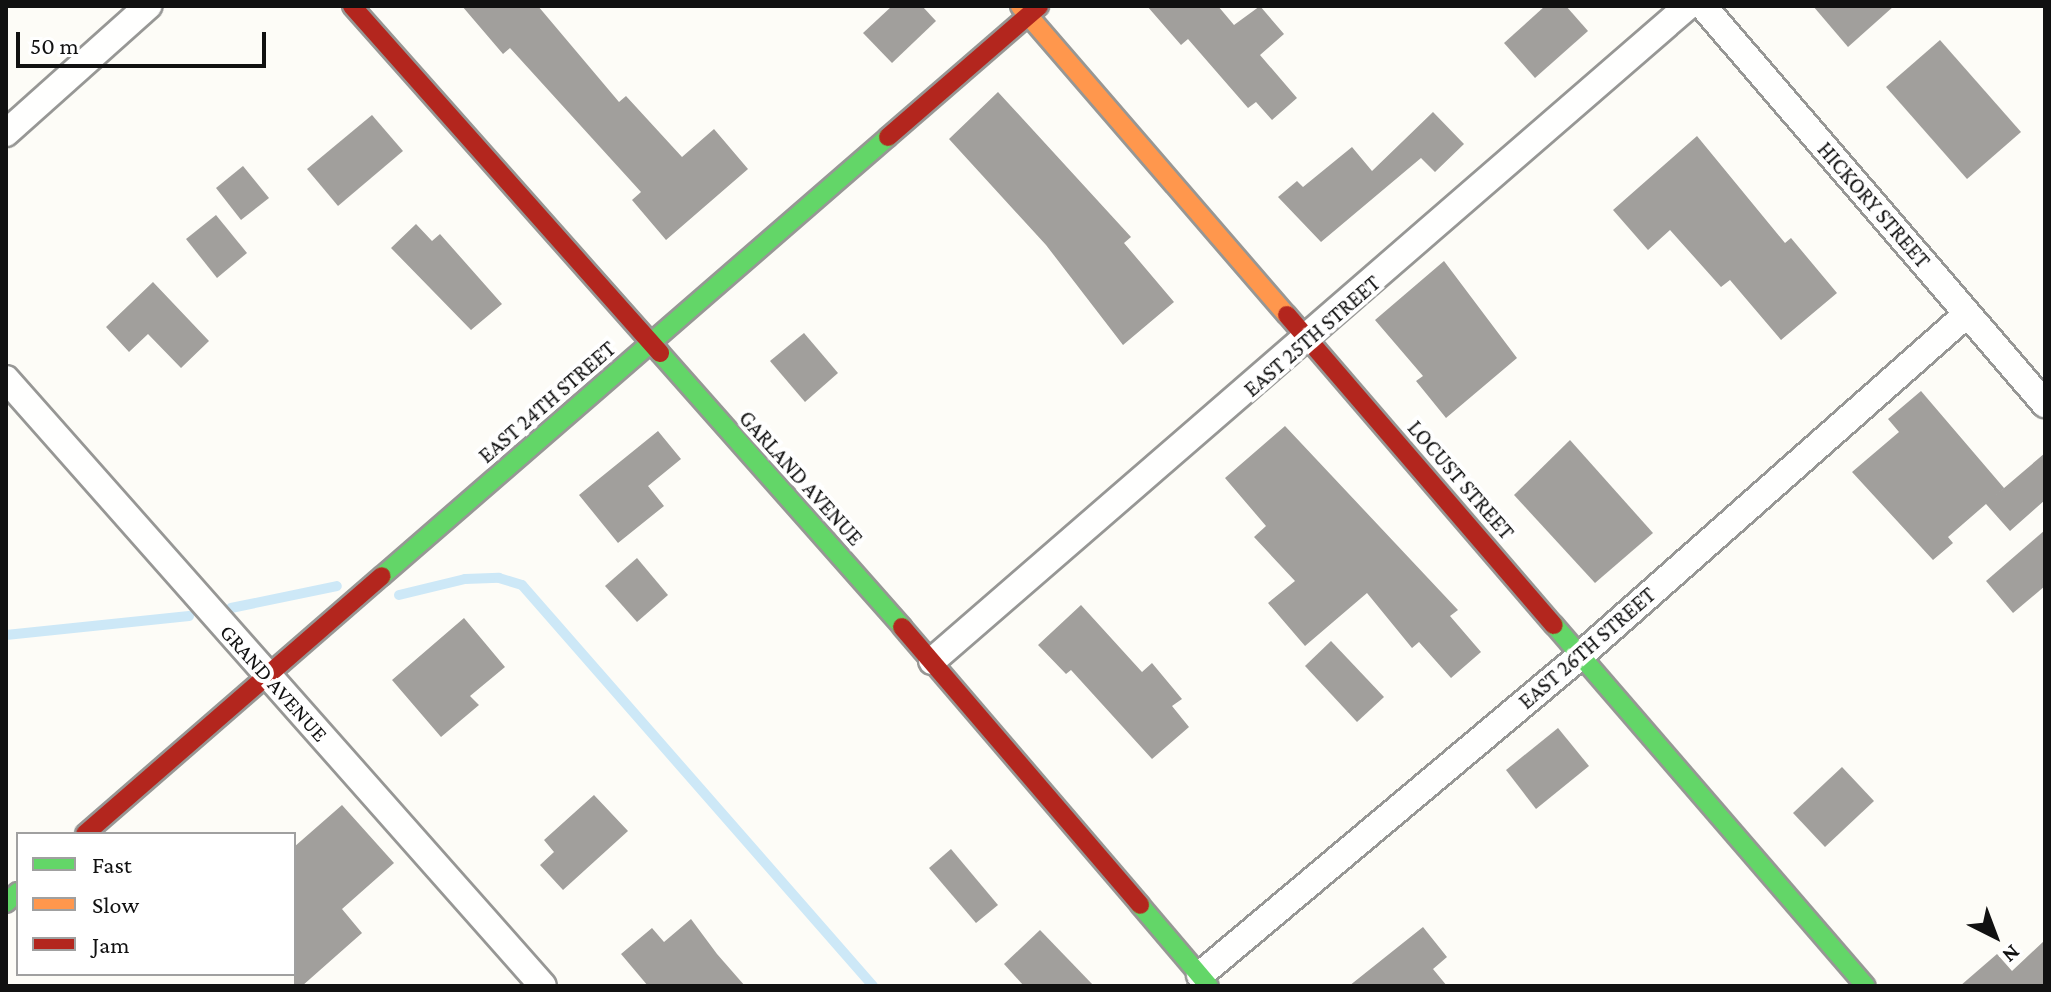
<!DOCTYPE html>
<style>
body{margin:0}
#map{position:relative;width:2051px;height:992px;overflow:hidden;background:#fdfcf7;font-family:"Crimson Pro",serif}
div>[style]{position:absolute}
.stream>*{height:10px;margin:-5px;padding:0 5px;transform-origin:5px;border-radius:5px;background:#cde8f7}
.building>*{inset:0;background:#a19f9c}
.roads{filter:drop-shadow(2px 0 #979795) drop-shadow(-2px 0 #979795) drop-shadow(0 2px #979795) drop-shadow(0 -2px #979795)}
.street>*{height:26px;margin:-13px;padding:0 13px;transform-origin:13px;border-radius:13px;background:#fffffe}
.fast>*{height:18px;margin:-9px;padding:0 9px;transform-origin:9px;border-radius:9px;background:#63d668}
.slow>*{height:18px;margin:-9px;padding:0 9px;transform-origin:9px;border-radius:9px;background:#ff974d}
.jam>*{height:18px;margin:-9px;padding:0 9px;transform-origin:9px;border-radius:9px;background:#b3261e}
span{translate:-50% -50%;white-space:nowrap;text-align:center;line-height:1.15;-webkit-text-stroke:8px #fff;paint-order:stroke}
.street-label{font-size:22px;color:#111}
.frame{position:absolute;inset:0;border:8px solid #111;pointer-events:none}
.legend{position:absolute;left:16px;top:832px;width:280px;height:144px;box-sizing:border-box;background:#fff;border:2px solid #a0a0a0;margin:0;padding:10px 14px;list-style:none;font-size:24px;color:#111}
.legend li{display:flex;align-items:center;gap:16px;height:40px}
.legend b{width:40px;border:2px solid #a0a0a0}
.north{position:absolute;left:1955px;top:896px;width:80px;height:80px;-webkit-text-stroke:6px #fff;paint-order:stroke;rotate:138deg;font-size:22px;font-weight:700;line-height:32px;text-align:center;color:#111}
.north::after{content:'';display:block;margin:auto;width:28px;height:36px;background:#111;clip-path:polygon(50% 0,100% 100%,50% 72%,0 100%)}
.scale{position:absolute;left:16px;top:32px;width:250px;height:36px;box-sizing:border-box;border:4px solid #111;border-top:0;padding-left:10px;font-size:24px;line-height:28px;white-space:nowrap;color:#111;-webkit-text-stroke:6px #fff;paint-order:stroke}
</style>
<div id="map">
<div class="stream">
<i style="left:399px;top:595px;width:68px;rotate:-13.6deg"></i>
<i style="left:465px;top:579px;width:34px;rotate:-2deg"></i>
<i style="left:499px;top:578px;width:24px;rotate:17deg"></i>
<i style="left:522px;top:585px;width:533px;rotate:48.8deg"></i>
<i style="left:231px;top:608px;width:108px;rotate:-11.7deg"></i>
<i style="left:6px;top:635px;width:184px;rotate:-5.9deg"></i>
</div>
<div class="building">
<i style="clip-path:polygon(462px 6px,538px 6px,619px 102px,626px 96px,682px 157px,714px 129px,748px 169px,666px 240px,632px 200px,641px 192px,510px 48px,503px 54px)"></i>
<i style="clip-path:polygon(892px 6px,922px 6px,936px 21px,892px 63px,863px 33px)"></i>
<i style="clip-path:polygon(1147px 6px,1218px 6px,1234px 25px,1260px 6px,1284px 34px,1260px 55px,1297px 98px,1272px 120px,1256px 102px,1248px 108px,1188px 39px,1181px 45px)"></i>
<i style="clip-path:polygon(1545px 6px,1566px 6px,1588px 31px,1535px 78px,1504px 43px)"></i>
<i style="clip-path:polygon(1813px 6px,1894px 6px,1848px 47px)"></i>
<i style="clip-path:polygon(1940px 40px,2021px 132px,1967px 179px,1886px 87px)"></i>
<i style="clip-path:polygon(998px 92px,1131px 237px,1124px 243px,1174px 302px,1123px 345px,1046px 245px,949px 139px)"></i>
<i style="clip-path:polygon(1433px 112px,1464px 144px,1435px 172px,1421px 158px,1321px 242px,1278px 197px,1297px 181px,1303px 187px,1352px 147px,1372px 171px)"></i>
<i style="clip-path:polygon(372px 115px,403px 151px,338px 206px,307px 169px)"></i>
<i style="clip-path:polygon(1697px 136px,1785px 243px,1791px 238px,1837px 293px,1781px 340px,1730px 280px,1721px 287px,1670px 230px,1648px 250px,1613px 210px)"></i>
<i style="clip-path:polygon(243px 166px,269px 198px,241px 220px,216px 188px)"></i>
<i style="clip-path:polygon(216px 215px,247px 253px,217px 278px,186px 239px)"></i>
<i style="clip-path:polygon(416px 224px,432px 241px,440px 234px,502px 304px,471px 330px,391px 248px)"></i>
<i style="clip-path:polygon(1444px 261px,1517px 358px,1446px 418px,1416px 381px,1423px 376px,1375px 320px)"></i>
<i style="clip-path:polygon(153px 282px,209px 341px,181px 368px,148px 334px,129px 352px,106px 327px)"></i>
<i style="clip-path:polygon(804px 333px,838px 373px,805px 402px,770px 361px)"></i>
<i style="clip-path:polygon(1921px 391px,2004px 488px,1990px 500px,2045px 453px,2045px 500px,2010px 531px,1986px 504px,1948px 537px,1953px 543px,1933px 560px,1852px 472px,1899px 432px,1888px 419px)"></i>
<i style="clip-path:polygon(1285px 426px,1458px 610px,1450px 616px,1481px 652px,1451px 678px,1419px 642px,1412px 648px,1367px 593px,1305px 646px,1268px 603px,1295px 581px,1254px 537px,1266px 526px,1225px 478px)"></i>
<i style="clip-path:polygon(658px 431px,681px 459px,648px 486px,664px 506px,618px 543px,579px 495px)"></i>
<i style="clip-path:polygon(1570px 440px,1653px 533px,1595px 583px,1514px 495px)"></i>
<i style="clip-path:polygon(2045px 530px,2045px 586px,2013px 613px,1986px 581px)"></i>
<i style="clip-path:polygon(637px 558px,668px 595px,637px 622px,605px 586px)"></i>
<i style="clip-path:polygon(1081px 605px,1142px 672px,1152px 663px,1182px 699px,1172px 706px,1189px 727px,1152px 759px,1071px 670px,1066px 674px,1038px 645px)"></i>
<i style="clip-path:polygon(464px 618px,505px 667px,470px 696px,479px 705px,441px 737px,392px 680px)"></i>
<i style="clip-path:polygon(1331px 641px,1384px 697px,1357px 722px,1305px 666px)"></i>
<i style="clip-path:polygon(1558px 728px,1589px 766px,1536px 809px,1506px 770px)"></i>
<i style="clip-path:polygon(1842px 767px,1874px 801px,1825px 847px,1793px 813px)"></i>
<i style="clip-path:polygon(594px 795px,628px 831px,563px 890px,540px 865px,554px 852px,544px 840px)"></i>
<i style="clip-path:polygon(342px 805px,394px 863px,342px 909px,362px 933px,302px 986px,294px 986px,294px 847px)"></i>
<i style="clip-path:polygon(951px 849px,998px 905px,976px 923px,929px 868px)"></i>
<i style="clip-path:polygon(691px 919px,717px 954px,745px 986px,648px 986px,621px 954px,652px 928px,664px 942px)"></i>
<i style="clip-path:polygon(1423px 927px,1447px 957px,1433px 969px,1447px 986px,1349px 986px)"></i>
<i style="clip-path:polygon(1040px 930px,1094px 986px,1024px 986px,1004px 964px)"></i>
<i style="clip-path:polygon(2045px 940px,2045px 986px,1960px 986px,1997px 954px,2012px 971px)"></i>
</div>
<div class="roads">
<div class="street">
<i style="left:1703px;top:6px;width:525px;rotate:49.33deg"></i>
<i style="left:6px;top:133px;width:191px;rotate:-41.8deg"></i>
<i style="left:6px;top:379px;width:810px;rotate:48.5deg"></i>
<i style="left:932px;top:661px;width:1000px;rotate:-40.91deg"></i>
<i style="left:1200px;top:975px;width:498px;rotate:-40deg"></i>
<i style="left:1581px;top:655px;width:515px;rotate:-41.46deg"></i>
</div>
<div class="fast">
<i style="left:660px;top:353px;width:366px;rotate:48.5deg"></i>
<i style="left:382px;top:576px;width:670px;rotate:-40.94deg"></i>
<i style="left:1554px;top:625px;width:477px;rotate:49.2deg"></i>
<i style="left:6px;top:903px;width:16px;rotate:-43deg"></i>
<i style="left:1140px;top:905px;width:106px;rotate:49.6deg"></i>
</div>
<div class="slow">
<i style="left:1020px;top:6px;width:408px;rotate:49.2deg"></i>
</div>
<div class="jam">
<i style="left:352px;top:6px;width:464px;rotate:48.4deg"></i>
<i style="left:888px;top:137px;width:200px;rotate:-40.9deg"></i>
<i style="left:1287px;top:315px;width:409px;rotate:49.3deg"></i>
<i style="left:902px;top:627px;width:366px;rotate:49.4deg"></i>
<i style="left:85px;top:834px;width:393px;rotate:-41deg"></i>
</div>
</div>
<div class="street-label">
<span style="left:1874px;top:205px;rotate:49deg">HICKORY STREET</span>
<span style="left:1312px;top:336px;rotate:-41deg">EAST 25TH STREET</span>
<span style="left:547px;top:402px;rotate:-41deg">EAST 24TH STREET</span>
<span style="left:801px;top:478px;rotate:48deg">GARLAND AVENUE</span>
<span style="left:1461px;top:480px;rotate:49deg">LOCUST STREET</span>
<span style="left:1587px;top:648px;rotate:-41deg">EAST 26TH STREET</span>
<span style="left:274px;top:683px;rotate:48deg">GRAND AVENUE</span>
</div>
<div class="frame"></div>
<ul class="legend">
<li><b style="height:10px;background:#63d668"></b>Fast</li>
<li><b style="height:10px;background:#ff974d"></b>Slow</li>
<li><b style="height:10px;background:#b3261e"></b>Jam</li>
</ul>
<div class="north">N</div>
<div class="scale">50 m</div>
</div>
